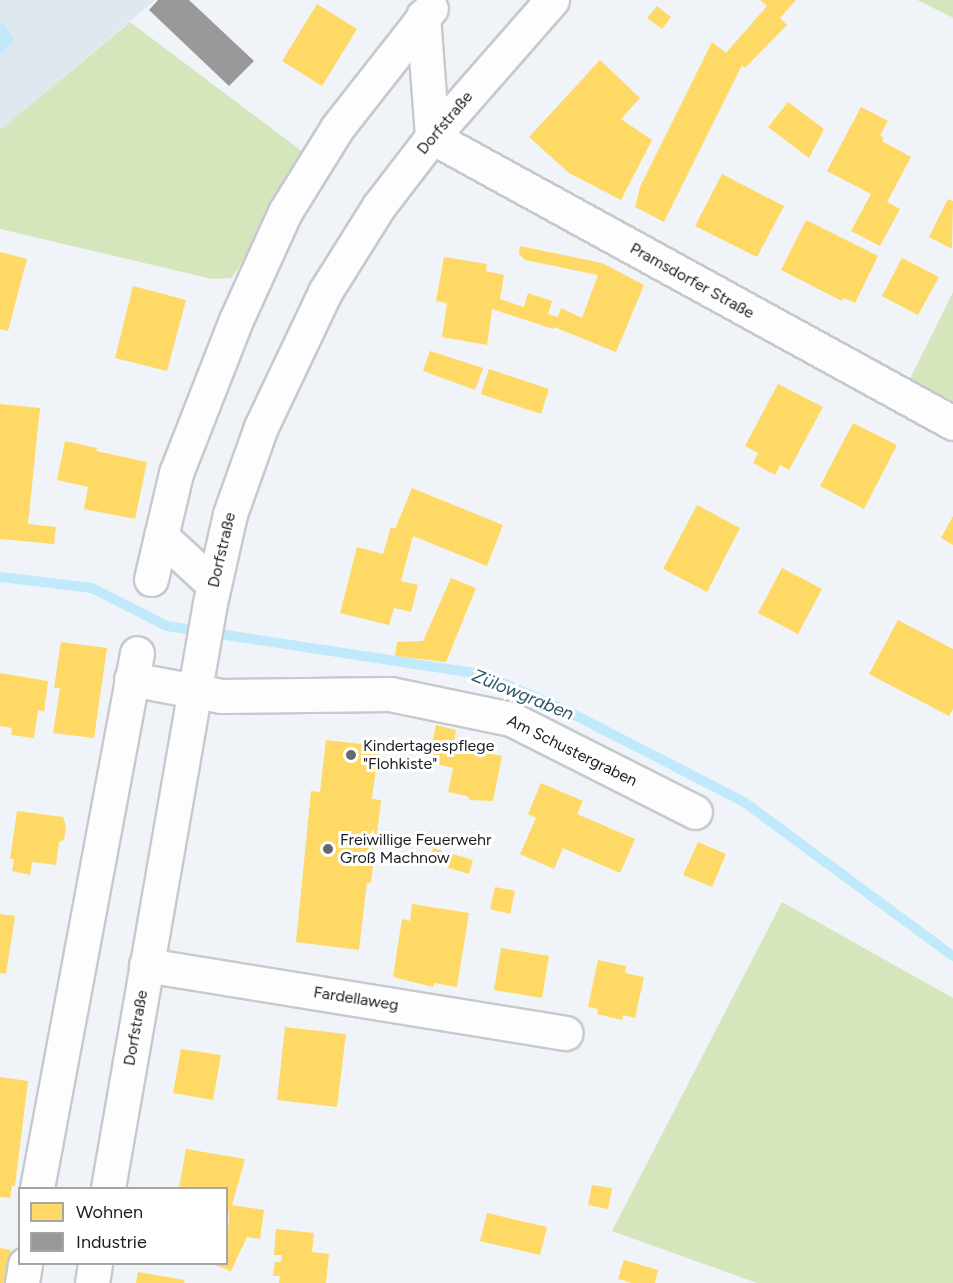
<!DOCTYPE html>
<meta charset="utf-8">
<style>
body{margin:0}
#map{position:relative;width:953px;height:1283px;overflow:hidden;background:#f0f4f8;font-family:Figtree,sans-serif}
div>[style]{position:absolute}
.built>*{inset:0;background:#dfe7ef}
.green>*{inset:0;background:#d6e6bc}
.water>*{inset:0;background:#c0eafb}
.homes>*{inset:0;background:#ffd966}
.industry>*{inset:0;background:#999}
.stream>*{height:10px;margin:-5px;padding:0 5px;transform-origin:5px;border-radius:5px;background:#c0eafb}
.roads{filter:drop-shadow(2px 0 #c6c9cd) drop-shadow(-2px 0 #c6c9cd) drop-shadow(0 2px #c6c9cd) drop-shadow(0 -2px #c6c9cd)}
.minor>*{height:33px;margin:-16.5px;padding:0 16.5px;transform-origin:16.5px;border-radius:16.5px;background:#fdfdfe}
.major>*{height:33px;margin:-16.5px;padding:0 16.5px;transform-origin:16.5px;border-radius:16.5px;background:#fdfdfe}
.dots>*{width:16px;height:16px;translate:-50% -50%;box-sizing:border-box;border:3px solid #fff;border-radius:50%}
span{translate:-50% -50%;white-space:nowrap;text-align:center;line-height:1.15;-webkit-text-stroke:6px #fff;paint-order:stroke}
.street-label{font-size:16px;color:#1b1e20}
.poi-label{font-size:16px;color:#1b1e20}
.left{translate:0 -50%;text-align:left}
.water-label{font-size:18px;color:#2a5667;font-style:italic}
.legend{position:absolute;left:18px;top:1187px;width:210px;height:78px;box-sizing:border-box;background:#fff;border:2px solid #a4a5a6;margin:0;padding:8px 10px;list-style:none;font-size:18px;color:#1b1e20}
.legend li{display:flex;align-items:center;gap:12px;height:30px}
.legend b{width:30px;border:2px solid #a4a5a6}
</style>
<div id="map">
<div class="built">
<i style="clip-path:polygon(0 0,155px 0,0 130px)"></i>
</div>
<div class="green">
<i style="clip-path:polygon(917px 0,953px 0,953px 18px)"></i>
<i style="clip-path:polygon(130px 22px,307px 155px,232px 278px,212px 279px,0 229px,0 130px)"></i>
<i style="clip-path:polygon(953px 292px,953px 401px,910px 379px)"></i>
<i style="clip-path:polygon(782px 902px,953px 998px,953px 1283px,757px 1283px,612px 1231px)"></i>
</div>
<div class="water">
<i style="clip-path:polygon(0 23px,3px 23px,14px 40px,0 55px)"></i>
</div>
<div class="homes">
<i style="clip-path:polygon(760px 0,796px 0,780px 18px,787px 25px,745px 68px,742px 65px,664px 222px,635px 207px,640px 187px,712px 42px,726px 53px,767px 6px)"></i>
<i style="clip-path:polygon(317px 4px,357px 29px,322px 86px,282px 61px)"></i>
<i style="clip-path:polygon(657px 6px,671px 17px,662px 29px,647px 18px)"></i>
<i style="clip-path:polygon(600px 60px,640px 98px,621px 119px,652px 140px,621px 200px,569px 173px,529px 137px)"></i>
<i style="clip-path:polygon(788px 102px,824px 129px,809px 158px,768px 127px)"></i>
<i style="clip-path:polygon(861px 107px,888px 121px,880px 135px,884px 138px,882px 141px,911px 157px,887px 202px,900px 209px,880px 246px,851px 231px,871px 194px,827px 171px)"></i>
<i style="clip-path:polygon(722px 174px,784px 206px,757px 257px,695px 226px)"></i>
<i style="clip-path:polygon(948px 199px,953px 201px,952px 249px,929px 237px)"></i>
<i style="clip-path:polygon(806px 220px,878px 256px,855px 303px,844px 298px,842px 301px,781px 270px)"></i>
<i style="clip-path:polygon(520px 246px,602px 263px,644px 285px,616px 352px,554px 327px,553px 329px,492px 309px,487px 345px,442px 337px,447px 303px,436px 301px,444px 257px,487px 264px,486px 271px,504px 275px,500px 299px,524px 307px,528px 293px,552px 301px,548px 314px,558px 317px,561px 308px,582px 318px,598px 275px,525px 260px,519px 254px)"></i>
<i style="clip-path:polygon(0 252px,27px 259px,8px 331px,0 329px)"></i>
<i style="clip-path:polygon(902px 258px,939px 277px,918px 315px,882px 296px)"></i>
<i style="clip-path:polygon(133px 286px,186px 300px,167px 371px,115px 358px)"></i>
<i style="clip-path:polygon(430px 351px,483px 368px,475px 390px,423px 371px)"></i>
<i style="clip-path:polygon(489px 369px,549px 389px,541px 414px,481px 394px)"></i>
<i style="clip-path:polygon(778px 384px,823px 407px,789px 470px,780px 465px,775px 475px,753px 463px,758px 453px,745px 446px)"></i>
<i style="clip-path:polygon(0 404px,40px 408px,28px 524px,56px 527px,54px 544px,0 539px)"></i>
<i style="clip-path:polygon(853px 423px,897px 445px,864px 509px,820px 486px)"></i>
<i style="clip-path:polygon(65px 441px,97px 448px,96px 451px,147px 462px,135px 519px,84px 509px,88px 487px,57px 480px)"></i>
<i style="clip-path:polygon(412px 488px,503px 525px,487px 566px,413px 536px,401px 581px,418px 585px,411px 612px,394px 608px,389px 625px,340px 613px,357px 547px,383px 554px,391px 527px,395px 529px)"></i>
<i style="clip-path:polygon(697px 505px,740px 528px,707px 592px,663px 569px)"></i>
<i style="clip-path:polygon(953px 516px,953px 545px,941px 538px)"></i>
<i style="clip-path:polygon(782px 568px,822px 589px,798px 634px,758px 613px)"></i>
<i style="clip-path:polygon(451px 578px,476px 588px,446px 662px,395px 656px,397px 642px,423px 641px)"></i>
<i style="clip-path:polygon(898px 620px,953px 649px,953px 709px,949px 716px,869px 674px)"></i>
<i style="clip-path:polygon(61px 642px,107px 648px,94px 738px,53px 733px,60px 688px,54px 688px)"></i>
<i style="clip-path:polygon(0 673px,48px 681px,44px 712px,38px 710px,34px 738px,11px 735px,12px 728px,0 726px)"></i>
<i style="clip-path:polygon(436px 725px,456px 730px,452px 753px,456px 753px,457px 747px,502px 756px,493px 801px,470px 800px,467px 796px,448px 792px,453px 768px,428px 762px)"></i>
<i style="clip-path:polygon(326px 740px,379px 746px,372px 799px,381px 800px,371px 883px,367px 882px,359px 950px,296px 942px,311px 791px,320px 792px)"></i>
<i style="clip-path:polygon(541px 783px,583px 801px,577px 814px,635px 839px,620px 873px,563px 848px,554px 869px,520px 854px,536px 818px,528px 814px)"></i>
<i style="clip-path:polygon(17px 811px,63px 817px,66px 826px,64px 840px,59px 842px,56px 865px,32px 862px,30px 875px,12px 871px,14px 859px,10px 859px)"></i>
<i style="clip-path:polygon(698px 842px,726px 854px,712px 887px,683px 875px)"></i>
<i style="clip-path:polygon(433px 848px,473px 860px,469px 874px,429px 862px)"></i>
<i style="clip-path:polygon(495px 887px,515px 891px,510px 914px,490px 909px)"></i>
<i style="clip-path:polygon(412px 904px,469px 913px,457px 987px,434px 983px,433px 987px,393px 977px,402px 919px,410px 921px)"></i>
<i style="clip-path:polygon(0 914px,15px 916px,6px 974px,0 973px)"></i>
<i style="clip-path:polygon(501px 948px,549px 956px,542px 998px,494px 990px)"></i>
<i style="clip-path:polygon(598px 960px,626px 966px,625px 973px,644px 977px,635px 1018px,623px 1015px,622px 1020px,597px 1014px,598px 1009px,588px 1007px)"></i>
<i style="clip-path:polygon(285px 1027px,346px 1034px,337px 1107px,277px 1100px)"></i>
<i style="clip-path:polygon(181px 1049px,221px 1055px,213px 1100px,173px 1093px)"></i>
<i style="clip-path:polygon(0 1077px,28px 1081px,15px 1186px,12px 1186px,10px 1198px,0 1197px)"></i>
<i style="clip-path:polygon(186px 1149px,245px 1159px,232px 1205px,264px 1210px,260px 1239px,247px 1237px,231px 1271px,212px 1264px,226px 1264px,229px 1218px,226px 1188px,179px 1188px)"></i>
<i style="clip-path:polygon(592px 1185px,612px 1188px,608px 1209px,588px 1205px)"></i>
<i style="clip-path:polygon(487px 1213px,547px 1227px,540px 1255px,480px 1241px)"></i>
<i style="clip-path:polygon(276px 1229px,314px 1233px,312px 1252px,329px 1254px,326px 1283px,279px 1283px,280px 1276px,273px 1276px,275px 1262px,281px 1262px,282px 1255px,274px 1255px)"></i>
<i style="clip-path:polygon(0 1248px,11px 1250px,4px 1283px,0 1283px)"></i>
<i style="clip-path:polygon(624px 1260px,658px 1270px,655px 1283px,632px 1283px,618px 1279px)"></i>
<i style="clip-path:polygon(138px 1272px,185px 1280px,184px 1283px,136px 1283px)"></i>
</div>
<div class="industry">
<i style="clip-path:polygon(158px 0,189px 0,254px 61px,229px 86px,149px 10px)"></i>
</div>
<div class="stream">
<i style="left:0;top:577px;width:93px;rotate:6.8deg"></i>
<i style="left:92px;top:588px;width:84px;rotate:26.9deg"></i>
<i style="left:167px;top:626px;width:319px;rotate:8.7deg"></i>
<i style="left:482px;top:674px;width:93px;rotate:23.5deg"></i>
<i style="left:567px;top:711px;width:199px;rotate:27.2deg"></i>
<i style="left:744px;top:802px;width:260px;rotate:36.4deg"></i>
</div>
<div class="roads">
<div class="minor">
<i style="left:423px;top:16px;width:121px;rotate:85.7deg"></i>
<i style="left:432px;top:137px;width:594px;rotate:28.76deg"></i>
<i style="left:161px;top:536px;width:72px;rotate:42.8deg"></i>
<i style="left:151px;top:579px;width:109px;rotate:-76.7deg"></i>
<i style="left:176px;top:473px;width:164px;rotate:-68.6deg"></i>
<i style="left:236px;top:320px;width:119px;rotate:-65.6deg"></i>
<i style="left:285px;top:212px;width:99px;rotate:-58.2deg"></i>
<i style="left:337px;top:128px;width:152px;rotate:-51.9deg"></i>
<i style="left:131px;top:679px;width:92px;rotate:10.7deg"></i>
<i style="left:221px;top:696px;width:169px;rotate:-0.7deg"></i>
<i style="left:390px;top:694px;width:124px;rotate:11.7deg"></i>
<i style="left:511px;top:719px;width:206px;rotate:26.8deg"></i>
<i style="left:146px;top:965px;width:425px;rotate:9.2deg"></i>
<i style="left:37px;top:1188px;width:544px;rotate:-79.41deg"></i>
<i style="left:22px;top:1283px;width:19px;rotate:-81deg"></i>
</div>
<div class="major">
<i style="left:108px;top:1188px;width:594px;rotate:-80.11deg"></i>
<i style="left:210px;top:603px;width:91px;rotate:-77.3deg"></i>
<i style="left:230px;top:514px;width:92px;rotate:-70.4deg"></i>
<i style="left:261px;top:427px;width:149px;rotate:-64.6deg"></i>
<i style="left:325px;top:292px;width:102px;rotate:-57.9deg"></i>
<i style="left:379px;top:206px;width:87px;rotate:-52.5deg"></i>
<i style="left:432px;top:137px;width:182px;rotate:-48.8deg"></i>
<i style="left:92px;top:1283px;width:19px;rotate:-81deg"></i>
</div>
</div>
<div class="dots">
<i style="left:351px;top:755px;background:#66696c"></i>
<i style="left:328px;top:849px;background:#66696c"></i>
</div>
<div class="street-label">
<span style="left:445px;top:123px;rotate:-50deg">Dorfstraße</span>
<span style="left:692px;top:281px;rotate:29deg">Pramsdorfer Straße</span>
<span style="left:222px;top:550px;rotate:-77deg">Dorfstraße</span>
<span style="left:572px;top:751px;rotate:26deg">Am Schustergraben</span>
<span style="left:356px;top:999px;rotate:9deg">Fardellaweg</span>
<span style="left:136px;top:1028px;rotate:-80deg">Dorfstraße</span>
</div>
<div class="poi-label">
<span class="left" style="left:363px;top:755px">Kindertagespflege<br>"Flohkiste"</span>
<span class="left" style="left:340px;top:849px">Freiwillige Feuerwehr<br>Groß Machnow</span>
</div>
<div class="water-label">
<span style="left:523px;top:695px;rotate:22deg">Zülowgraben</span>
</div>
<ul class="legend">
<li><b style="height:16px;background:#ffd966"></b>Wohnen</li>
<li><b style="height:16px;background:#999"></b>Industrie</li>
</ul>
</div>
